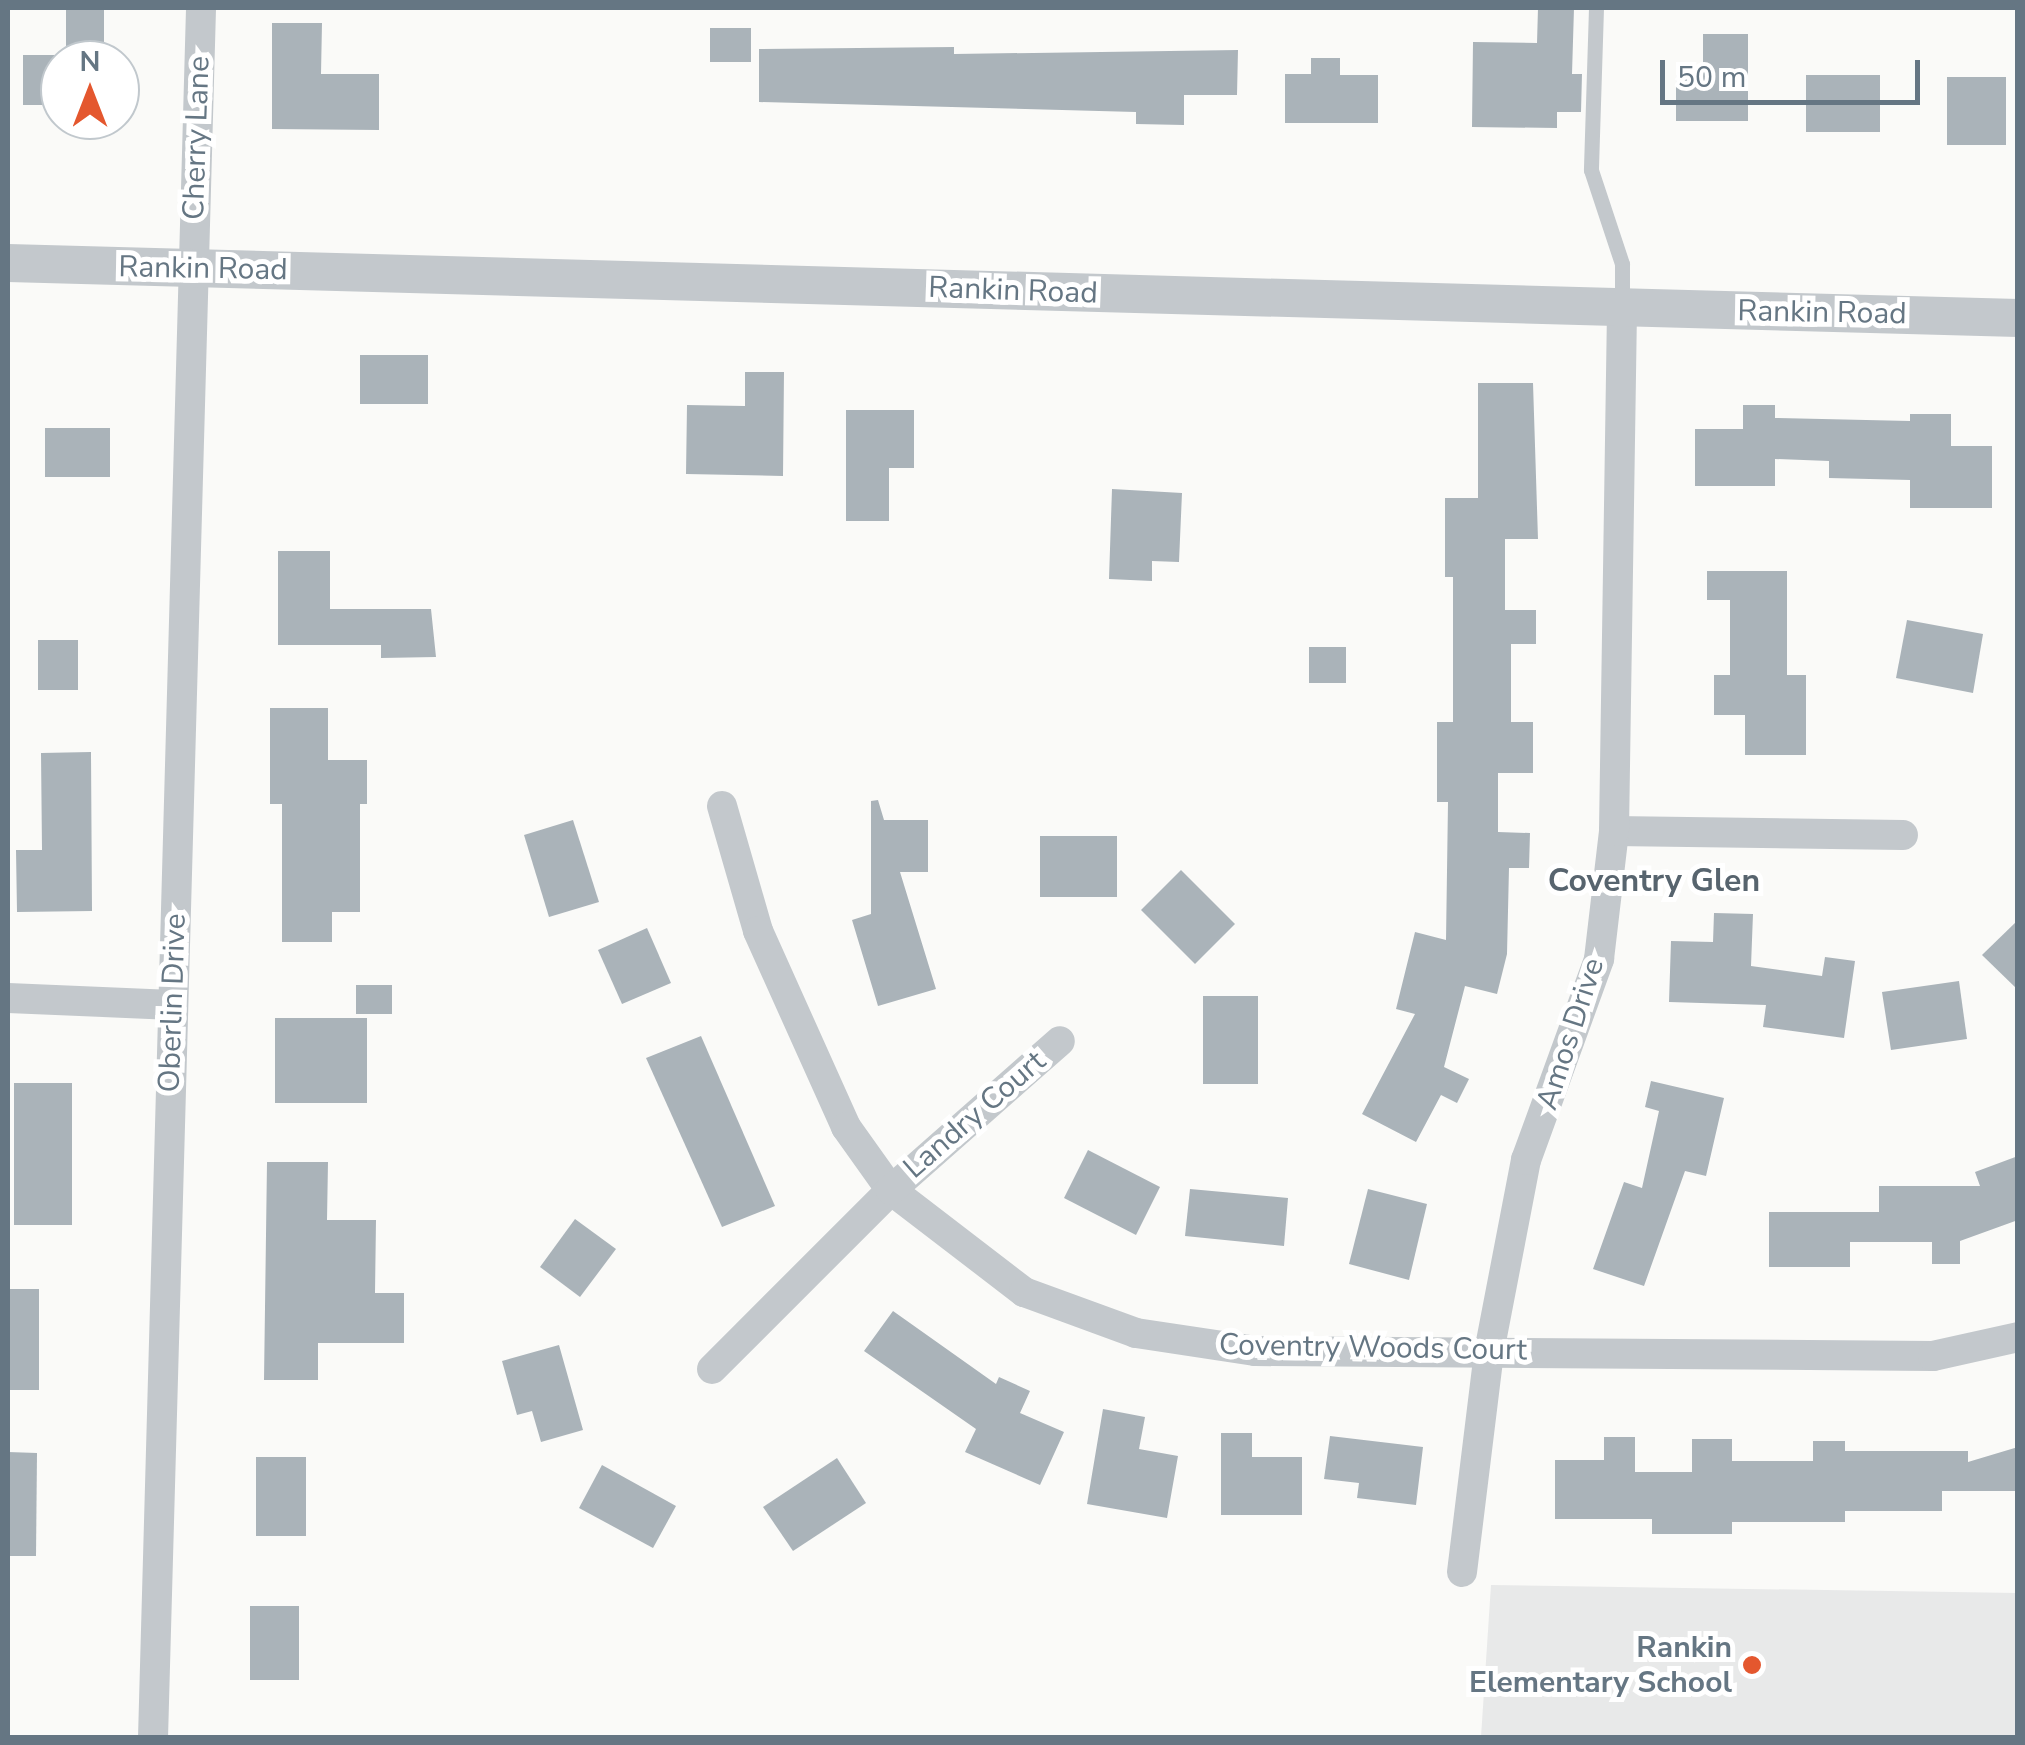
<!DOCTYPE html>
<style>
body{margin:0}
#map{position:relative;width:2025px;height:1745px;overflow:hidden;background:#fafaf8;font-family:"Nunito Sans",sans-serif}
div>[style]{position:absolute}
.built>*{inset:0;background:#e8e9e9}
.building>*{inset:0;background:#aab3b9}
.service>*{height:15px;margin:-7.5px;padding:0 7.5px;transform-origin:7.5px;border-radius:7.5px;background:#c3c8cc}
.minor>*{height:30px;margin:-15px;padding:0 15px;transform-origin:15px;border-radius:15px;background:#c3c8cc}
.tertiary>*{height:38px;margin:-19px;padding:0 19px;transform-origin:19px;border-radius:19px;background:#c3c8cc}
.dots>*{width:28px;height:28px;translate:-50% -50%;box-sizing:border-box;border:5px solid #fff;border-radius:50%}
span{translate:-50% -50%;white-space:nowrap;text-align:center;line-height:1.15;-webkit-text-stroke:10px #fff;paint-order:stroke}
.street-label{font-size:30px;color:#657683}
.poi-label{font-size:30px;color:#657683;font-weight:700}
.right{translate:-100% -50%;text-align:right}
.neighbourhood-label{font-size:32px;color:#57646e;font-weight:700}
.frame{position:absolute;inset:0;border:10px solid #657683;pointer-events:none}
.north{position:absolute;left:40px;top:40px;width:100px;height:100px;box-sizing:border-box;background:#fff;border:2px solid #c1c8cd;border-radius:50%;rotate:0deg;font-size:28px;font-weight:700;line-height:40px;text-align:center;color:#657683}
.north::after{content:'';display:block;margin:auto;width:35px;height:45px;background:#e4572e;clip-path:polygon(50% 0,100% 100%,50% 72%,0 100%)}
.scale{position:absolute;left:1660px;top:60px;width:260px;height:45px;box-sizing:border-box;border:5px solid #657683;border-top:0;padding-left:12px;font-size:30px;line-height:35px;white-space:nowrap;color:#657683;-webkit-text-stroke:8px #fff;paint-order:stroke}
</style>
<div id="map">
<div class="built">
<i style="clip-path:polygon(1491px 1585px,2017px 1593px,2017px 1737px,1481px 1737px)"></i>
</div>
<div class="building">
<i style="clip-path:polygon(1538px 8px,1574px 8px,1572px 74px,1582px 74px,1581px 112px,1557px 112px,1557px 128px,1472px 127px,1473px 42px,1537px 43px)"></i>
<i style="clip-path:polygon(66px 10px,104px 10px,104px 60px,66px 60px)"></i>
<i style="clip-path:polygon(272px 23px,322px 23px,321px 74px,379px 74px,379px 130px,272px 129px)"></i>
<i style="clip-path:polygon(710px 28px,751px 28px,751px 62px,710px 62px)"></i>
<i style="clip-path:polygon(1703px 34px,1748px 34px,1748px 121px,1676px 121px,1676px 75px,1703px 75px)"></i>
<i style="clip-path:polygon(954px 47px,954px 54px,1238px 50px,1237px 95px,1184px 95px,1184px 125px,1136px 124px,1136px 112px,759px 102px,759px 49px)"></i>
<i style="clip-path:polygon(23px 55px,60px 55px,60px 105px,23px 105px)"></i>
<i style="clip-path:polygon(1311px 58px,1340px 58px,1340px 75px,1378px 75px,1378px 123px,1285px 123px,1285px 74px,1311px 74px)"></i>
<i style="clip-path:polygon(1806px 75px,1880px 75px,1880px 132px,1806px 132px)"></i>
<i style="clip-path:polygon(1947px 77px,2006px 77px,2006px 145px,1947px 145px)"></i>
<i style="clip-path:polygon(360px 355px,428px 355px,428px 404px,360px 404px)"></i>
<i style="clip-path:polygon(745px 372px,784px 372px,783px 476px,686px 474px,687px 405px,745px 406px)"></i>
<i style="clip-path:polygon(1478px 383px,1533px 383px,1538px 539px,1505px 539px,1505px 610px,1536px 610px,1536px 644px,1511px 644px,1511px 722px,1533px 722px,1533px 773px,1498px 773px,1498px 832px,1530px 833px,1529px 868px,1509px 868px,1507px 954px,1497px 994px,1465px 986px,1444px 1067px,1469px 1079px,1457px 1103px,1441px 1095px,1416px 1142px,1362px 1114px,1415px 1014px,1396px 1009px,1415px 932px,1446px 940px,1448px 802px,1437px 802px,1437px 722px,1453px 722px,1453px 577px,1445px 577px,1445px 498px,1478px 498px)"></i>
<i style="clip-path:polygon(1743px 405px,1775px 405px,1775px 418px,1910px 421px,1910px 414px,1951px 414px,1951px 446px,1992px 446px,1992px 508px,1910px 508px,1910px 480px,1829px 478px,1829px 461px,1775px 459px,1775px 486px,1695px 486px,1695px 429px,1743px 429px)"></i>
<i style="clip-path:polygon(846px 410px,914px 410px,914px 468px,889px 468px,889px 521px,846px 521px)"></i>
<i style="clip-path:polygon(45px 428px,110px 428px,110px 477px,45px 477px)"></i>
<i style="clip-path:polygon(1112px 489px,1182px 493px,1179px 562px,1152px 561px,1152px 581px,1109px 579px)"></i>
<i style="clip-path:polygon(278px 551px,330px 551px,330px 609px,431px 609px,436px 657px,381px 658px,381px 645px,278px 645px)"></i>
<i style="clip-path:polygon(1707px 571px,1787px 571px,1787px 675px,1806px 675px,1806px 755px,1745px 755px,1745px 715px,1714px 715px,1714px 675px,1730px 675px,1730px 600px,1707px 600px)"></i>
<i style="clip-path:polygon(1907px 620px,1983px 634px,1973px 693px,1896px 678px)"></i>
<i style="clip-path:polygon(38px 640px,78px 640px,78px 690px,38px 690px)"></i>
<i style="clip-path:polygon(1309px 647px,1346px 647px,1346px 683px,1309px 683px)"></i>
<i style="clip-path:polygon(270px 708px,328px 708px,328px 760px,367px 760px,367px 804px,360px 804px,360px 912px,332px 912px,332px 942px,282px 942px,282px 804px,270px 804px)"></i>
<i style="clip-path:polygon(91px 752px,92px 911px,17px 912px,16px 850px,42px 850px,41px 753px)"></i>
<i style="clip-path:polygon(878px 800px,884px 820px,928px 820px,928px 872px,900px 872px,936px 989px,878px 1006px,852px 920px,871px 914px,871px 801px)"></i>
<i style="clip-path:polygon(573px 820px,599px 902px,549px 917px,524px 835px)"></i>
<i style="clip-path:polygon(1040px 836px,1117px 836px,1117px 897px,1040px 897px)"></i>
<i style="clip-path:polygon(1181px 870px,1235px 924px,1195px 964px,1141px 910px)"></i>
<i style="clip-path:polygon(1714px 913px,1753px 914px,1751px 966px,1822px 976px,1825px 957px,1855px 961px,1844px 1038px,1763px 1027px,1766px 1005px,1669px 1002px,1671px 941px,1713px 942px)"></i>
<i style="clip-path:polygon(2018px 920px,2018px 990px,1982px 955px)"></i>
<i style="clip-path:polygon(647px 928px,671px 983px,622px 1004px,598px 950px)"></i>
<i style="clip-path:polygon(1959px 981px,1967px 1039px,1891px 1050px,1882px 992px)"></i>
<i style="clip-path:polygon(356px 985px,392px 985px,392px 1014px,356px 1014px)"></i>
<i style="clip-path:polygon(1203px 996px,1258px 996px,1258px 1084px,1203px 1084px)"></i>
<i style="clip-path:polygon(275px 1018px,367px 1018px,367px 1103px,275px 1103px)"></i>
<i style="clip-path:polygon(701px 1036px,775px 1206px,722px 1227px,646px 1058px)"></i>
<i style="clip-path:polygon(1651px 1081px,1724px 1098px,1706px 1176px,1685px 1171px,1644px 1286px,1593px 1269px,1624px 1182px,1642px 1188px,1659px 1111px,1645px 1107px)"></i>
<i style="clip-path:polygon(14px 1083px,72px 1083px,72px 1225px,14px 1225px)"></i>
<i style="clip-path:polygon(1088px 1150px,1160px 1187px,1136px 1235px,1064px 1198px)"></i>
<i style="clip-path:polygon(2018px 1156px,2018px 1220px,1960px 1241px,1960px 1264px,1932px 1264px,1932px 1242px,1850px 1242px,1850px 1267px,1769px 1267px,1769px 1212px,1879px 1212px,1879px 1186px,1980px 1186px,1975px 1172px)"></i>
<i style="clip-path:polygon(267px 1162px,328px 1162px,327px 1220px,376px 1220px,375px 1293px,404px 1293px,404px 1343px,318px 1343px,318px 1380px,264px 1380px)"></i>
<i style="clip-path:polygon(1190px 1189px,1288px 1198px,1284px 1246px,1185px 1236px)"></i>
<i style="clip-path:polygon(1368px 1189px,1427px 1204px,1409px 1280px,1349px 1264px)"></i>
<i style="clip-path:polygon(575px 1219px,616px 1249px,580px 1297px,540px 1267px)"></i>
<i style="clip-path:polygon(8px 1289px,39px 1289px,39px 1390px,8px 1390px)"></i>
<i style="clip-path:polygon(893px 1311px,996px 1384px,999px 1377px,1030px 1391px,1020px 1413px,1064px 1432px,1040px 1485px,965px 1452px,976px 1429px,864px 1351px)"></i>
<i style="clip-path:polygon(559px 1345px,583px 1430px,541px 1442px,532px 1411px,517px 1415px,502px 1361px)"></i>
<i style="clip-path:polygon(1103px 1409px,1145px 1417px,1139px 1449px,1178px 1456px,1167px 1518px,1087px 1504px)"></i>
<i style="clip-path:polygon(1221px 1433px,1252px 1433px,1252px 1457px,1302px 1457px,1302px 1515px,1221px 1515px)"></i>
<i style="clip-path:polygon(1330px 1436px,1423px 1447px,1416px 1505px,1357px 1498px,1359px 1483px,1324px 1479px)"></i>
<i style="clip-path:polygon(1604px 1437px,1635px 1437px,1635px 1472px,1692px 1472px,1692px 1439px,1732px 1439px,1732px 1461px,1813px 1461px,1813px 1441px,1845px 1441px,1845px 1451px,1968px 1451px,1968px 1462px,2018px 1447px,2018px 1491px,1942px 1491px,1942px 1511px,1845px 1511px,1845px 1522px,1732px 1522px,1732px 1534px,1652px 1534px,1652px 1519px,1555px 1519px,1555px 1460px,1604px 1460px)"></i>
<i style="clip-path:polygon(8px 1452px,37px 1453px,36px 1556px,8px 1556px)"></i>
<i style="clip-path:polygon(256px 1457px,306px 1457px,306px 1536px,256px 1536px)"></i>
<i style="clip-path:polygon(837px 1458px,866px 1503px,793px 1551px,763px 1507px)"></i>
<i style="clip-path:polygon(602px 1465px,676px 1506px,653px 1548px,579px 1508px)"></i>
<i style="clip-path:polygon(250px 1606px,299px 1606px,299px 1680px,250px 1680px)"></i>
</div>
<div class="service">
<i style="left:1596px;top:8px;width:162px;rotate:91.8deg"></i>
<i style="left:1591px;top:170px;width:99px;rotate:71.7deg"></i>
<i style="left:1622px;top:264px;width:44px;rotate:90deg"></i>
</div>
<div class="minor">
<i style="left:722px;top:806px;width:130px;rotate:73.9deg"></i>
<i style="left:758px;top:931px;width:215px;rotate:65.8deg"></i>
<i style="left:846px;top:1127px;width:77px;rotate:54.5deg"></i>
<i style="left:891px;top:1190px;width:168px;rotate:37.5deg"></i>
<i style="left:1024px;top:1292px;width:119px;rotate:20.1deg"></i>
<i style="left:1136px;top:1333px;width:120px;rotate:8.6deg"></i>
<i style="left:1255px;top:1351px;width:678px;rotate:0.42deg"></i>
<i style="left:1933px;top:1356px;width:87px;rotate:-12.6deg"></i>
<i style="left:1614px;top:831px;width:289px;rotate:0.8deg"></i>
<i style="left:8px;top:998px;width:165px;rotate:2.4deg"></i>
<i style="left:712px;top:1369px;width:253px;rotate:-45deg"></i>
<i style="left:891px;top:1190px;width:225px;rotate:-41.4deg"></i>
<i style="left:1462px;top:1572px;width:222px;rotate:-83deg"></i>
<i style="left:1489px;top:1352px;width:196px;rotate:-79.1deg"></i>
<i style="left:1526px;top:1160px;width:214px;rotate:-70deg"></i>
<i style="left:1599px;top:959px;width:129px;rotate:-83.3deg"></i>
<i style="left:1614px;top:831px;width:522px;rotate:-89.12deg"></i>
<i style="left:153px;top:1738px;width:1731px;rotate:-88.41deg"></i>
</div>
<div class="tertiary">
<i style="left:8px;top:263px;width:2011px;rotate:1.57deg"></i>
</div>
<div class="dots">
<i style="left:1752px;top:1665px;background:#e4572e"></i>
</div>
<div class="street-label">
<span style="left:197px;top:138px;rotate:-88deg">Cherry Lane</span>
<span style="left:203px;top:269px;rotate:1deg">Rankin Road</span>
<span style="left:1013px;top:291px;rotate:2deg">Rankin Road</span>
<span style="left:1822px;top:313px;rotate:1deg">Rankin Road</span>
<span style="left:173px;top:1003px;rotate:-88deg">Oberlin Drive</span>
<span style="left:1571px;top:1034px;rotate:-72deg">Amos Drive</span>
<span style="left:975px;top:1115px;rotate:-41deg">Landry Court</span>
<span style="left:1373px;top:1348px;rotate:1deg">Coventry Woods Court</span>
</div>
<div class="poi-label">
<span class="right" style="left:1732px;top:1665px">Rankin<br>Elementary School</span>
</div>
<div class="neighbourhood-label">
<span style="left:1654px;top:881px">Coventry Glen</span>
</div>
<div class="frame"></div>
<div class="north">N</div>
<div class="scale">50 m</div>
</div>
